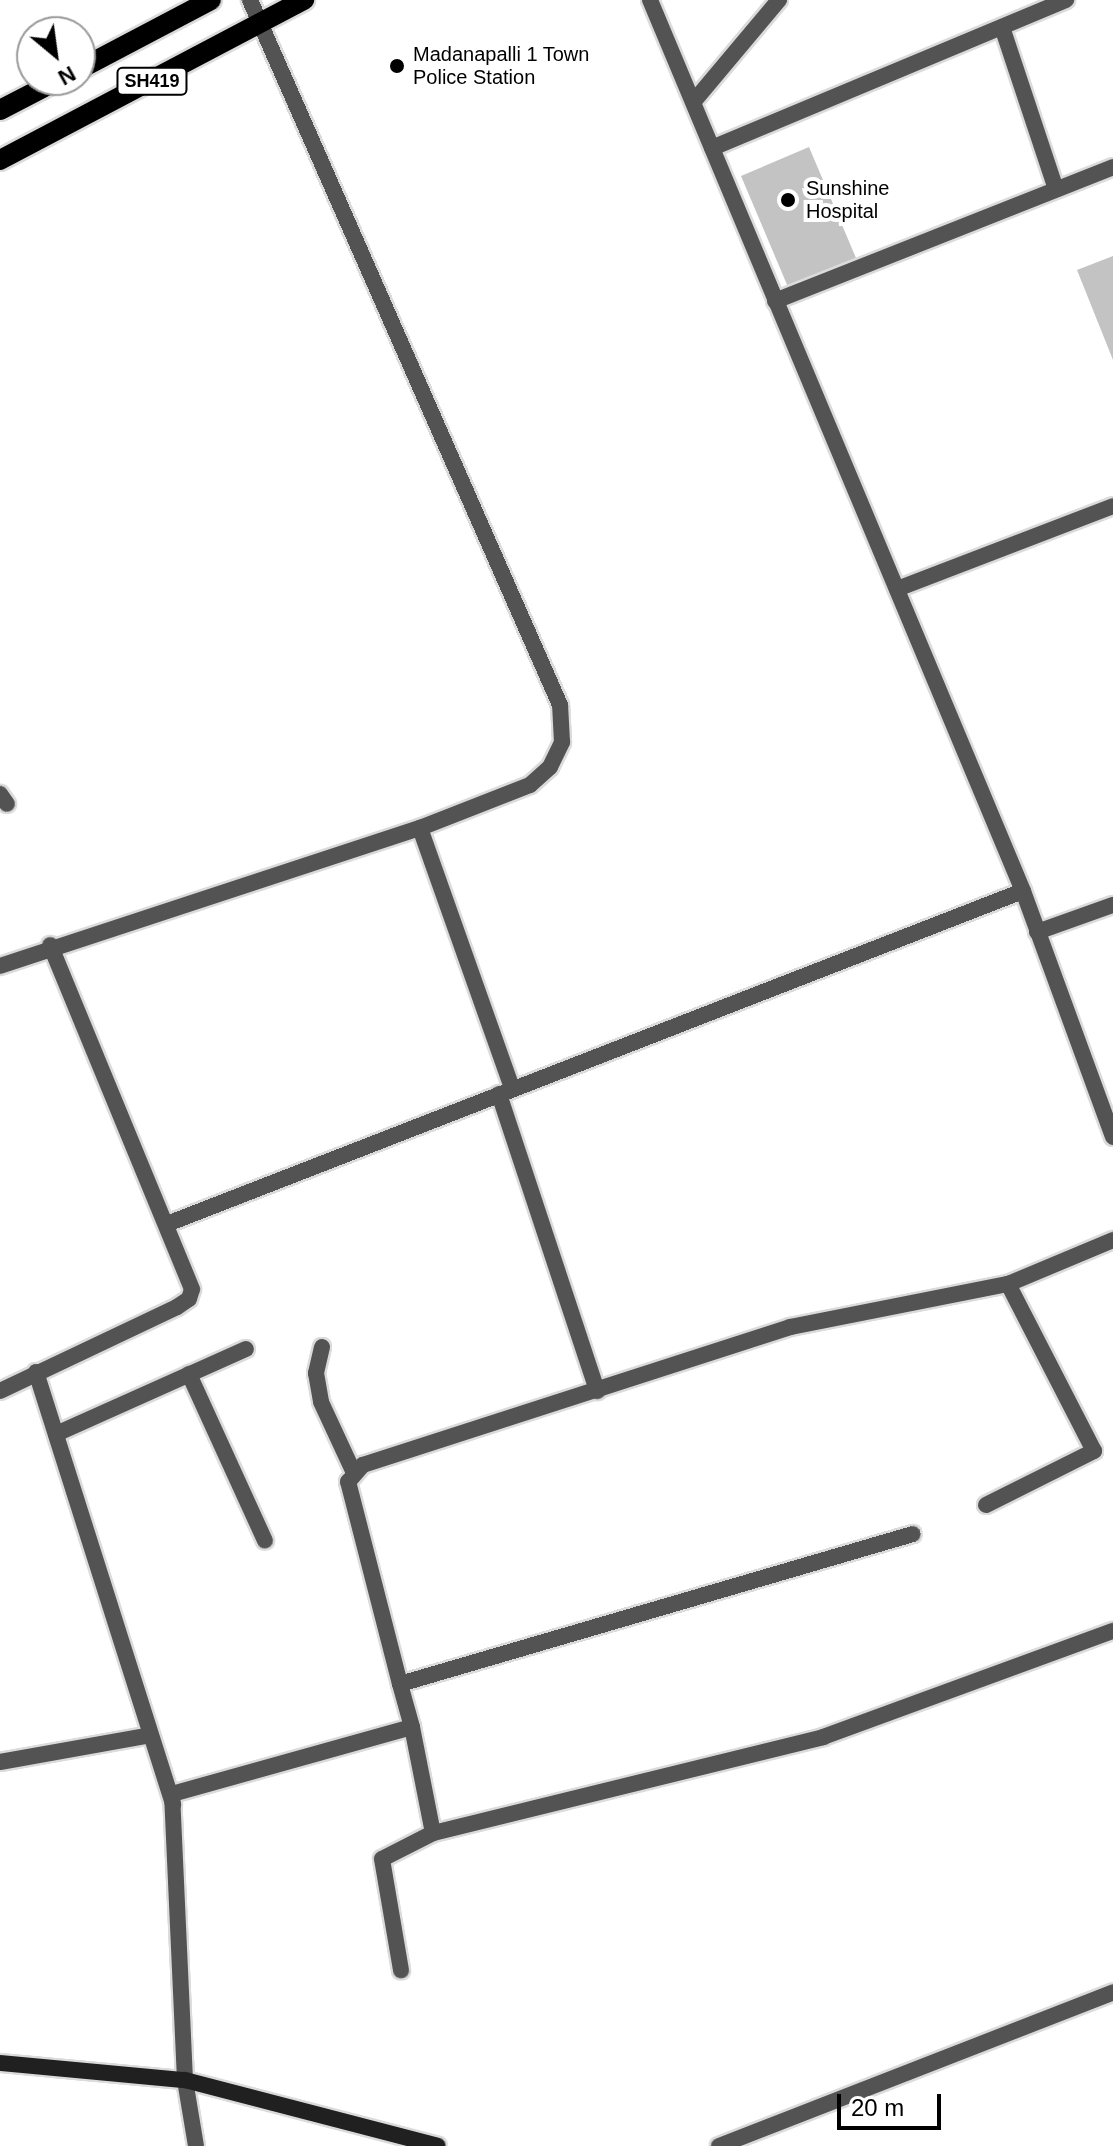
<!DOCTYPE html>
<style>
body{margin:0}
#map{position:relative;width:1113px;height:2146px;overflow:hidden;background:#fff;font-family:Arial,sans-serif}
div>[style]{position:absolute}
.building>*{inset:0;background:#c3c3c3}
.roads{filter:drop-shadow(2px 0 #dbdbdb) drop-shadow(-2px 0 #dbdbdb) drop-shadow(0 2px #dbdbdb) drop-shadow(0 -2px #dbdbdb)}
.lane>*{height:16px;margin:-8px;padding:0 8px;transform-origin:8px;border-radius:8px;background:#535353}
.street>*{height:16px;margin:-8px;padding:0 8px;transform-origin:8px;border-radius:8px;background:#535353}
.secondary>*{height:16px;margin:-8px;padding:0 8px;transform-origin:8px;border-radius:8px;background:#202020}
.primary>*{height:20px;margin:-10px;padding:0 10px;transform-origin:10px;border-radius:10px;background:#000}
.dots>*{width:22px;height:22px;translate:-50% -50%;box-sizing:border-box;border:4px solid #fff;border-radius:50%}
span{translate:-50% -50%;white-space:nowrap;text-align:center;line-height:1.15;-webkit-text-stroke:8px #fff;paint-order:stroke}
.shield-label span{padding:2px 6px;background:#fff;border:2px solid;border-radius:6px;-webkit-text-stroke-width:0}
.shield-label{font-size:18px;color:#000;font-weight:700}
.poi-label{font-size:20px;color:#000}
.left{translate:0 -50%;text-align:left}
.north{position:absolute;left:16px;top:16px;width:80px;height:80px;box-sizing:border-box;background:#fff;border:2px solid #999;border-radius:50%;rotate:151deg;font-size:22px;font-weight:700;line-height:32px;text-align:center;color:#000}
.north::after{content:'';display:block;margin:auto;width:28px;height:36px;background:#000;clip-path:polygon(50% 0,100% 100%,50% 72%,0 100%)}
.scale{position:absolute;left:837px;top:2094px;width:104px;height:36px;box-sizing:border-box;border:4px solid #000;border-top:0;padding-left:10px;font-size:24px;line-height:28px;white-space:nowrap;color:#000;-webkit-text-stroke:6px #fff;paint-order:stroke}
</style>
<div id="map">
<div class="building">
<i style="clip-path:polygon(809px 147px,856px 258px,788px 287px,741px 176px)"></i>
<i style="clip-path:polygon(1113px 256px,1113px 360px,1077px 270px)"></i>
</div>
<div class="roads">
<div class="lane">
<i style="left:322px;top:1347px;width:27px;rotate:103deg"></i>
<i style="left:316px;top:1373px;width:29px;rotate:80deg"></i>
<i style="left:321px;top:1402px;width:78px;rotate:65.1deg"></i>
</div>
<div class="street">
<i style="left:650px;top:0;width:966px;rotate:67.28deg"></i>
<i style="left:1023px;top:891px;width:262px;rotate:69.9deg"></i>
<i style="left:1002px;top:27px;width:171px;rotate:71.6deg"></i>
<i style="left:695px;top:100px;width:131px;rotate:-50deg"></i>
<i style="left:712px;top:148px;width:384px;rotate:-22.7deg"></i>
<i style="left:775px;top:301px;width:364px;rotate:-21.6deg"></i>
<i style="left:897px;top:589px;width:231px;rotate:-21deg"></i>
<i style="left:0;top:794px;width:12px;rotate:55deg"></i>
<i style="left:420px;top:828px;width:276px;rotate:70.5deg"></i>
<i style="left:1037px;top:932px;width:81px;rotate:-19.6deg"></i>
<i style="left:0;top:966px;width:442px;rotate:-18.2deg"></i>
<i style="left:420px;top:828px;width:118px;rotate:-21.4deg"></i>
<i style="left:530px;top:785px;width:27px;rotate:-42deg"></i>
<i style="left:550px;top:767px;width:28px;rotate:-64deg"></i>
<i style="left:562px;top:742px;width:37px;rotate:-93deg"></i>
<i style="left:560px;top:705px;width:770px;rotate:-113.74deg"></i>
<i style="left:499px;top:1094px;width:313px;rotate:71.7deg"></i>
<i style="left:167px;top:1224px;width:918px;rotate:-21.26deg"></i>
<i style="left:36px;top:1372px;width:454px;rotate:72.4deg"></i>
<i style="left:189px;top:1374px;width:183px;rotate:65.5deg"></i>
<i style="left:0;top:1391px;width:196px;rotate:-25.4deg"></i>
<i style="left:177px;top:1307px;width:14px;rotate:-34deg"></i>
<i style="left:189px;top:1299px;width:10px;rotate:-73deg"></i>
<i style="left:192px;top:1289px;width:372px;rotate:-112.4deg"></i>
<i style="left:56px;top:1434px;width:208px;rotate:-24.1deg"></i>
<i style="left:986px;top:1505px;width:121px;rotate:-26.6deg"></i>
<i style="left:1094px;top:1451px;width:188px;rotate:-117.2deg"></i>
<i style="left:400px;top:1684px;width:209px;rotate:-104.4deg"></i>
<i style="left:348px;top:1482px;width:23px;rotate:-49deg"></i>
<i style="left:363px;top:1465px;width:449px;rotate:-17.9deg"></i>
<i style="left:790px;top:1327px;width:222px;rotate:-11.2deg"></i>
<i style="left:1008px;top:1284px;width:114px;rotate:-22.7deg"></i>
<i style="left:412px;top:1727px;width:45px;rotate:-105.6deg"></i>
<i style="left:400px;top:1684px;width:534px;rotate:-16.3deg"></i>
<i style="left:0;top:1762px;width:153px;rotate:-10.1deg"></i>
<i style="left:433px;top:1833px;width:402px;rotate:-13.8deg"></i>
<i style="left:823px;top:1737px;width:309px;rotate:-20.1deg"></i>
<i style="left:196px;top:2146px;width:67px;rotate:-99.5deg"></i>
<i style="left:185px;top:2080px;width:286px;rotate:-92.6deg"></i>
<i style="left:172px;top:1794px;width:249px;rotate:-15.6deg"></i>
<i style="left:412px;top:1727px;width:108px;rotate:78.8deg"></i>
<i style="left:433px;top:1833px;width:57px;rotate:153deg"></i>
<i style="left:382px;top:1859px;width:113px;rotate:80.3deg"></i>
<i style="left:719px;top:2146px;width:423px;rotate:-21.3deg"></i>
</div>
<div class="secondary">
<i style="left:0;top:2063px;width:186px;rotate:5.3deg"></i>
<i style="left:185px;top:2080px;width:261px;rotate:14.6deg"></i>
</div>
<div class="primary">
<i style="left:80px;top:69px;width:148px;rotate:-27.8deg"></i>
<i style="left:0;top:110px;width:65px;rotate:-27.3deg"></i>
<i style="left:0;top:160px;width:344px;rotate:-27.8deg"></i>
</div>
</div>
<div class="dots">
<i style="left:397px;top:66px;background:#000"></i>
<i style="left:788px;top:200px;background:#000"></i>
</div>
<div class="shield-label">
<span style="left:152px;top:81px">SH419</span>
</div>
<div class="poi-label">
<span class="left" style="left:413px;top:66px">Madanapalli 1 Town<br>Police Station</span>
<span class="left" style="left:806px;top:200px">Sunshine<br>Hospital</span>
</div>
<div class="north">N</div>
<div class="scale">20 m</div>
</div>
